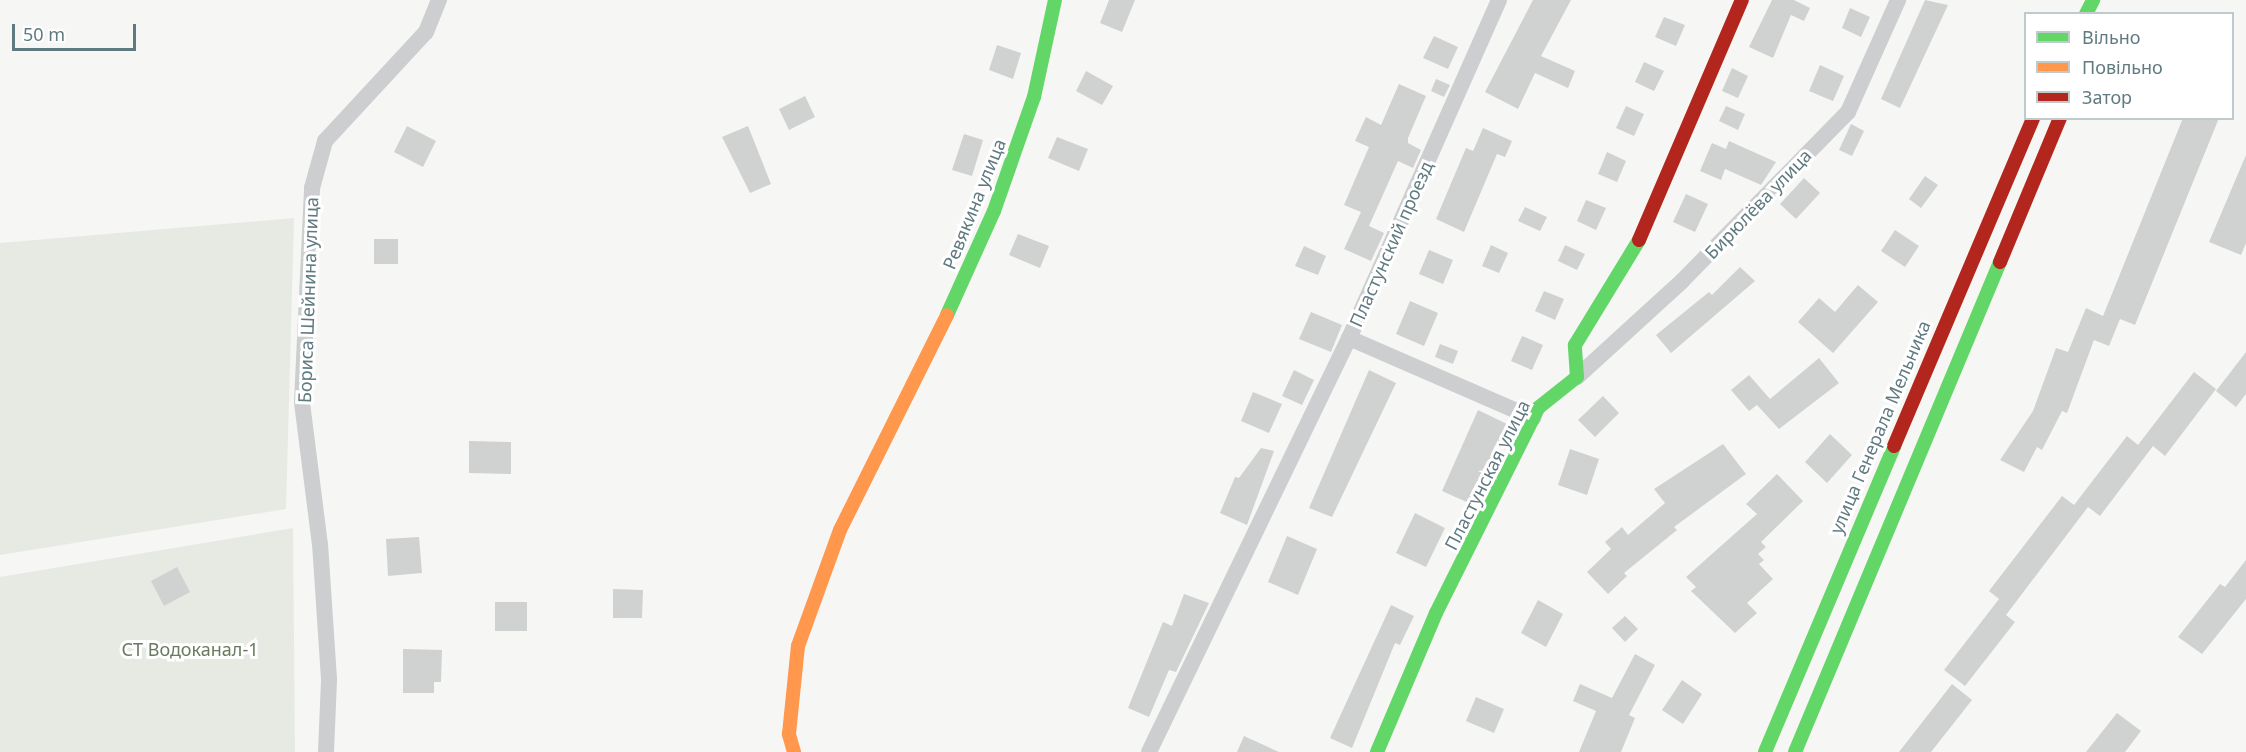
<!DOCTYPE html>
<meta charset="utf-8">
<style>
body{margin:0}
#map{position:relative;width:2246px;height:752px;overflow:hidden;background:#f6f6f5;font-family:"Noto Sans",sans-serif}
div>[style]{position:absolute}
.green>*{inset:0;background:#e7eae3}
.building>*{inset:0;background:#d0d2d1}
.street>*{height:16px;margin:-8px;padding:0 8px;transform-origin:8px;border-radius:8px;background:#cccecf}
.fast>*{height:14px;margin:-7px;padding:0 7px;transform-origin:7px;border-radius:7px;background:#63d668}
.slow>*{height:14px;margin:-7px;padding:0 7px;transform-origin:7px;border-radius:7px;background:#ff974d}
.jam>*{height:14px;margin:-7px;padding:0 7px;transform-origin:7px;border-radius:7px;background:#b3261e}
span{translate:-50% -50%;white-space:nowrap;text-align:center;line-height:1.15;-webkit-text-stroke:6px #fff;paint-order:stroke}
.street-label{font-size:18px;color:#607a81}
.park-label{font-size:18px;color:#6a795f}
.legend{position:absolute;left:2024px;top:12px;width:210px;height:108px;box-sizing:border-box;background:#fff;border:2px solid #bfcacd;margin:0;padding:8px 10px;list-style:none;font-size:18px;color:#607a81}
.legend li{display:flex;align-items:center;gap:12px;height:30px}
.legend b{width:30px;border:2px solid #bfcacd}
.scale{position:absolute;left:12px;top:24px;width:124px;height:27px;box-sizing:border-box;border:3px solid #607a81;border-top:0;padding-left:8px;font-size:18px;line-height:21px;white-space:nowrap;color:#607a81;-webkit-text-stroke:4px #fff;paint-order:stroke}
</style>
<div id="map">
<div class="green">
<i style="clip-path:polygon(294px 218px,286px 509px,0 555px,0 243px)"></i>
<i style="clip-path:polygon(293px 528px,295px 752px,0 752px,0 577px)"></i>
</div>
<div class="building">
<i style="clip-path:polygon(1109px 0,1135px 0,1122px 32px,1100px 23px)"></i>
<i style="clip-path:polygon(1533px 0,1571px 0,1541px 56px,1575px 71px,1568px 88px,1535px 73px,1518px 109px,1485px 92px)"></i>
<i style="clip-path:polygon(1772px 0,1794px 0,1810px 8px,1804px 21px,1791px 15px,1773px 58px,1749px 47px)"></i>
<i style="clip-path:polygon(1925px 0,1948px 5px,1900px 108px,1881px 99px)"></i>
<i style="clip-path:polygon(1850px 8px,1870px 17px,1861px 37px,1842px 28px)"></i>
<i style="clip-path:polygon(1664px 17px,1685px 25px,1676px 46px,1655px 37px)"></i>
<i style="clip-path:polygon(1434px 36px,1458px 47px,1448px 69px,1423px 58px)"></i>
<i style="clip-path:polygon(997px 45px,1021px 53px,1013px 79px,989px 70px)"></i>
<i style="clip-path:polygon(1644px 62px,1664px 71px,1654px 91px,1635px 82px)"></i>
<i style="clip-path:polygon(1820px 65px,1844px 76px,1833px 101px,1809px 91px)"></i>
<i style="clip-path:polygon(1732px 68px,1748px 76px,1738px 98px,1722px 91px)"></i>
<i style="clip-path:polygon(1086px 71px,1113px 86px,1102px 105px,1076px 91px)"></i>
<i style="clip-path:polygon(1436px 79px,1450px 85px,1444px 97px,1431px 91px)"></i>
<i style="clip-path:polygon(1399px 84px,1426px 96px,1408px 138px,1408px 143px,1421px 150px,1413px 168px,1398px 161px,1369px 226px,1384px 233px,1371px 261px,1344px 249px,1361px 212px,1344px 205px,1369px 147px,1355px 141px,1366px 117px,1381px 125px)"></i>
<i style="clip-path:polygon(805px 96px,815px 117px,789px 130px,779px 109px)"></i>
<i style="clip-path:polygon(1626px 106px,1644px 114px,1634px 136px,1616px 128px)"></i>
<i style="clip-path:polygon(1726px 106px,1745px 114px,1738px 130px,1719px 121px)"></i>
<i style="clip-path:polygon(2183px 118px,2219px 118px,2135px 325px,2120px 319px,2109px 346px,2094px 340px,2067px 413px,2062px 411px,2042px 450px,2037px 447px,2024px 472px,2000px 460px,2033px 411px,2056px 348px,2068px 352px,2086px 308px,2103px 316px)"></i>
<i style="clip-path:polygon(1851px 124px,1864px 131px,1852px 156px,1839px 150px)"></i>
<i style="clip-path:polygon(407px 126px,436px 141px,423px 167px,394px 152px)"></i>
<i style="clip-path:polygon(748px 126px,771px 184px,750px 193px,722px 137px)"></i>
<i style="clip-path:polygon(1483px 128px,1512px 141px,1505px 157px,1497px 154px,1464px 232px,1436px 219px,1466px 148px,1473px 151px)"></i>
<i style="clip-path:polygon(964px 134px,983px 140px,972px 176px,952px 170px)"></i>
<i style="clip-path:polygon(1057px 137px,1088px 149px,1079px 171px,1048px 158px)"></i>
<i style="clip-path:polygon(1729px 141px,1776px 162px,1761px 185px,1725px 169px,1721px 180px,1700px 171px,1712px 143px,1726px 149px)"></i>
<i style="clip-path:polygon(1607px 152px,1626px 161px,1617px 182px,1598px 174px)"></i>
<i style="clip-path:polygon(2246px 155px,2246px 243px,2241px 255px,2209px 242px)"></i>
<i style="clip-path:polygon(1925px 176px,1938px 185px,1921px 208px,1909px 199px)"></i>
<i style="clip-path:polygon(1804px 178px,1820px 193px,1796px 219px,1780px 204px)"></i>
<i style="clip-path:polygon(1686px 194px,1708px 204px,1695px 232px,1673px 222px)"></i>
<i style="clip-path:polygon(1586px 200px,1606px 208px,1596px 230px,1577px 221px)"></i>
<i style="clip-path:polygon(1525px 207px,1547px 217px,1540px 231px,1518px 221px)"></i>
<i style="clip-path:polygon(1895px 230px,1919px 246px,1905px 267px,1881px 251px)"></i>
<i style="clip-path:polygon(1018px 234px,1049px 246px,1040px 268px,1009px 255px)"></i>
<i style="clip-path:polygon(374px 239px,398px 239px,398px 264px,374px 264px)"></i>
<i style="clip-path:polygon(1491px 245px,1508px 253px,1499px 273px,1482px 266px)"></i>
<i style="clip-path:polygon(1565px 245px,1585px 254px,1577px 270px,1558px 261px)"></i>
<i style="clip-path:polygon(1304px 246px,1326px 256px,1318px 275px,1295px 266px)"></i>
<i style="clip-path:polygon(1429px 250px,1453px 260px,1443px 284px,1419px 274px)"></i>
<i style="clip-path:polygon(1740px 267px,1755px 281px,1671px 353px,1656px 335px,1709px 292px,1712px 295px)"></i>
<i style="clip-path:polygon(1858px 285px,1878px 302px,1833px 353px,1798px 322px,1819px 298px,1835px 312px)"></i>
<i style="clip-path:polygon(1544px 291px,1564px 299px,1555px 320px,1535px 311px)"></i>
<i style="clip-path:polygon(1410px 301px,1438px 313px,1424px 346px,1396px 334px)"></i>
<i style="clip-path:polygon(1311px 312px,1342px 325px,1331px 352px,1299px 339px)"></i>
<i style="clip-path:polygon(1522px 336px,1543px 345px,1532px 370px,1511px 361px)"></i>
<i style="clip-path:polygon(1440px 344px,1458px 351px,1453px 364px,1435px 357px)"></i>
<i style="clip-path:polygon(2246px 352px,2246px 394px,2236px 407px,2216px 391px)"></i>
<i style="clip-path:polygon(1819px 358px,1839px 383px,1779px 429px,1757px 405px,1749px 411px,1731px 390px,1749px 375px,1770px 399px)"></i>
<i style="clip-path:polygon(1294px 370px,1314px 380px,1302px 405px,1282px 396px)"></i>
<i style="clip-path:polygon(1369px 370px,1396px 383px,1332px 517px,1309px 508px)"></i>
<i style="clip-path:polygon(2194px 372px,2216px 389px,2165px 456px,2153px 446px,2100px 516px,2088px 507px,2006px 615px,2015px 622px,1965px 686px,1944px 670px,1999px 599px,1989px 591px,2062px 496px,2074px 505px,2127px 436px,2138px 445px)"></i>
<i style="clip-path:polygon(1253px 392px,1282px 404px,1269px 433px,1241px 421px)"></i>
<i style="clip-path:polygon(1603px 396px,1619px 413px,1595px 437px,1578px 420px)"></i>
<i style="clip-path:polygon(1478px 410px,1507px 424px,1471px 504px,1442px 491px)"></i>
<i style="clip-path:polygon(1830px 434px,1852px 455px,1827px 483px,1805px 462px)"></i>
<i style="clip-path:polygon(469px 441px,511px 442px,511px 474px,469px 473px)"></i>
<i style="clip-path:polygon(1723px 444px,1746px 474px,1674px 527px,1677px 530px,1624px 573px,1627px 576px,1608px 594px,1587px 572px,1611px 549px,1605px 542px,1622px 527px,1628px 535px,1665px 503px,1654px 489px)"></i>
<i style="clip-path:polygon(1261px 448px,1274px 451px,1247px 525px,1220px 513px,1235px 477px,1239px 478px)"></i>
<i style="clip-path:polygon(1570px 449px,1599px 459px,1587px 495px,1558px 485px)"></i>
<i style="clip-path:polygon(1777px 474px,1803px 501px,1761px 542px,1766px 547px,1758px 554px,1764px 560px,1759px 564px,1773px 579px,1747px 603px,1757px 613px,1735px 633px,1691px 591px,1696px 587px,1686px 577px,1757px 514px,1746px 504px)"></i>
<i style="clip-path:polygon(1415px 513px,1445px 528px,1426px 567px,1396px 553px)"></i>
<i style="clip-path:polygon(1287px 536px,1317px 549px,1298px 595px,1268px 582px)"></i>
<i style="clip-path:polygon(419px 537px,422px 573px,388px 576px,386px 539px)"></i>
<i style="clip-path:polygon(2246px 560px,2246px 599px,2202px 654px,2178px 637px,2220px 584px,2225px 587px)"></i>
<i style="clip-path:polygon(177px 567px,190px 592px,164px 606px,151px 581px)"></i>
<i style="clip-path:polygon(613px 589px,643px 590px,642px 618px,613px 618px)"></i>
<i style="clip-path:polygon(1184px 594px,1209px 603px,1176px 672px,1169px 670px,1149px 717px,1128px 708px,1163px 622px,1172px 626px)"></i>
<i style="clip-path:polygon(1538px 600px,1563px 614px,1546px 647px,1521px 633px)"></i>
<i style="clip-path:polygon(495px 602px,527px 602px,527px 631px,495px 631px)"></i>
<i style="clip-path:polygon(1391px 605px,1414px 616px,1400px 645px,1395px 643px,1352px 748px,1330px 738px)"></i>
<i style="clip-path:polygon(1625px 616px,1638px 629px,1625px 642px,1612px 628px)"></i>
<i style="clip-path:polygon(403px 649px,442px 650px,441px 682px,434px 682px,434px 693px,403px 693px)"></i>
<i style="clip-path:polygon(1635px 654px,1655px 665px,1629px 715px,1635px 718px,1621px 752px,1579px 752px,1596px 711px,1573px 701px,1580px 684px,1612px 698px)"></i>
<i style="clip-path:polygon(1682px 680px,1702px 694px,1683px 724px,1662px 710px)"></i>
<i style="clip-path:polygon(1952px 684px,1972px 700px,1931px 752px,1899px 752px)"></i>
<i style="clip-path:polygon(1476px 697px,1504px 709px,1494px 733px,1466px 721px)"></i>
<i style="clip-path:polygon(2117px 713px,2141px 731px,2125px 752px,2086px 752px)"></i>
<i style="clip-path:polygon(1244px 736px,1279px 752px,1237px 752px)"></i>
</div>
<div class="street">
<i style="left:1499px;top:0;width:370px;rotate:113.9deg"></i>
<i style="left:1349px;top:338px;width:201px;rotate:23.5deg"></i>
<i style="left:1577px;top:377px;width:142px;rotate:-42.4deg"></i>
<i style="left:1682px;top:281px;width:237px;rotate:-45.5deg"></i>
<i style="left:1848px;top:112px;width:123px;rotate:-65.9deg"></i>
<i style="left:326px;top:752px;width:73px;rotate:-87.6deg"></i>
<i style="left:329px;top:679px;width:134px;rotate:-93.8deg"></i>
<i style="left:320px;top:545px;width:144px;rotate:-97.2deg"></i>
<i style="left:302px;top:402px;width:214px;rotate:-87.3deg"></i>
<i style="left:312px;top:188px;width:49px;rotate:-74.5deg"></i>
<i style="left:325px;top:141px;width:149px;rotate:-47.2deg"></i>
<i style="left:426px;top:32px;width:35px;rotate:-68deg"></i>
<i style="left:1149px;top:752px;width:460px;rotate:-64.2deg"></i>
</div>
<div class="fast">
<i style="left:2086px;top:14px;width:16px;rotate:-63deg"></i>
<i style="left:947px;top:315px;width:114px;rotate:-65.7deg"></i>
<i style="left:994px;top:211px;width:121px;rotate:-70.7deg"></i>
<i style="left:1034px;top:97px;width:99px;rotate:-77.8deg"></i>
<i style="left:1377px;top:752px;width:151px;rotate:-67deg"></i>
<i style="left:1436px;top:613px;width:229px;rotate:-63.5deg"></i>
<i style="left:1538px;top:408px;width:50px;rotate:-38.5deg"></i>
<i style="left:1577px;top:377px;width:32px;rotate:-94deg"></i>
<i style="left:1575px;top:345px;width:123px;rotate:-58.6deg"></i>
<i style="left:1765px;top:752px;width:332px;rotate:-67.1deg"></i>
<i style="left:1795px;top:752px;width:531px;rotate:-67.3deg"></i>
</div>
<div class="slow">
<i style="left:794px;top:752px;width:19px;rotate:-106deg"></i>
<i style="left:789px;top:734px;width:88px;rotate:-84.2deg"></i>
<i style="left:798px;top:646px;width:123px;rotate:-70.1deg"></i>
<i style="left:840px;top:530px;width:240px;rotate:-63.5deg"></i>
</div>
<div class="jam">
<i style="left:1639px;top:240px;width:261px;rotate:-66.8deg"></i>
<i style="left:2000px;top:262px;width:156px;rotate:-67.4deg"></i>
<i style="left:1894px;top:446px;width:356px;rotate:-67deg"></i>
</div>
<div class="street-label">
<span style="left:974px;top:204px;rotate:-68deg">Ревякина улица</span>
<span style="left:1758px;top:204px;rotate:-46deg">Бирюлёва улица</span>
<span style="left:1391px;top:244px;rotate:-66deg">Пластунский проезд</span>
<span style="left:308px;top:300px;rotate:-88deg">Бориса Шейнина улица</span>
<span style="left:1880px;top:427px;rotate:-67deg">улица Генерала Мельника</span>
<span style="left:1487px;top:475px;rotate:-63deg">Пластунская улица</span>
</div>
<div class="park-label">
<span style="left:190px;top:649px">СТ Водоканал-1</span>
</div>
<ul class="legend">
<li><b style="height:8px;background:#63d668"></b>Вільно</li>
<li><b style="height:8px;background:#ff974d"></b>Повільно</li>
<li><b style="height:8px;background:#b3261e"></b>Затор</li>
</ul>
<div class="scale">50 m</div>
</div>
